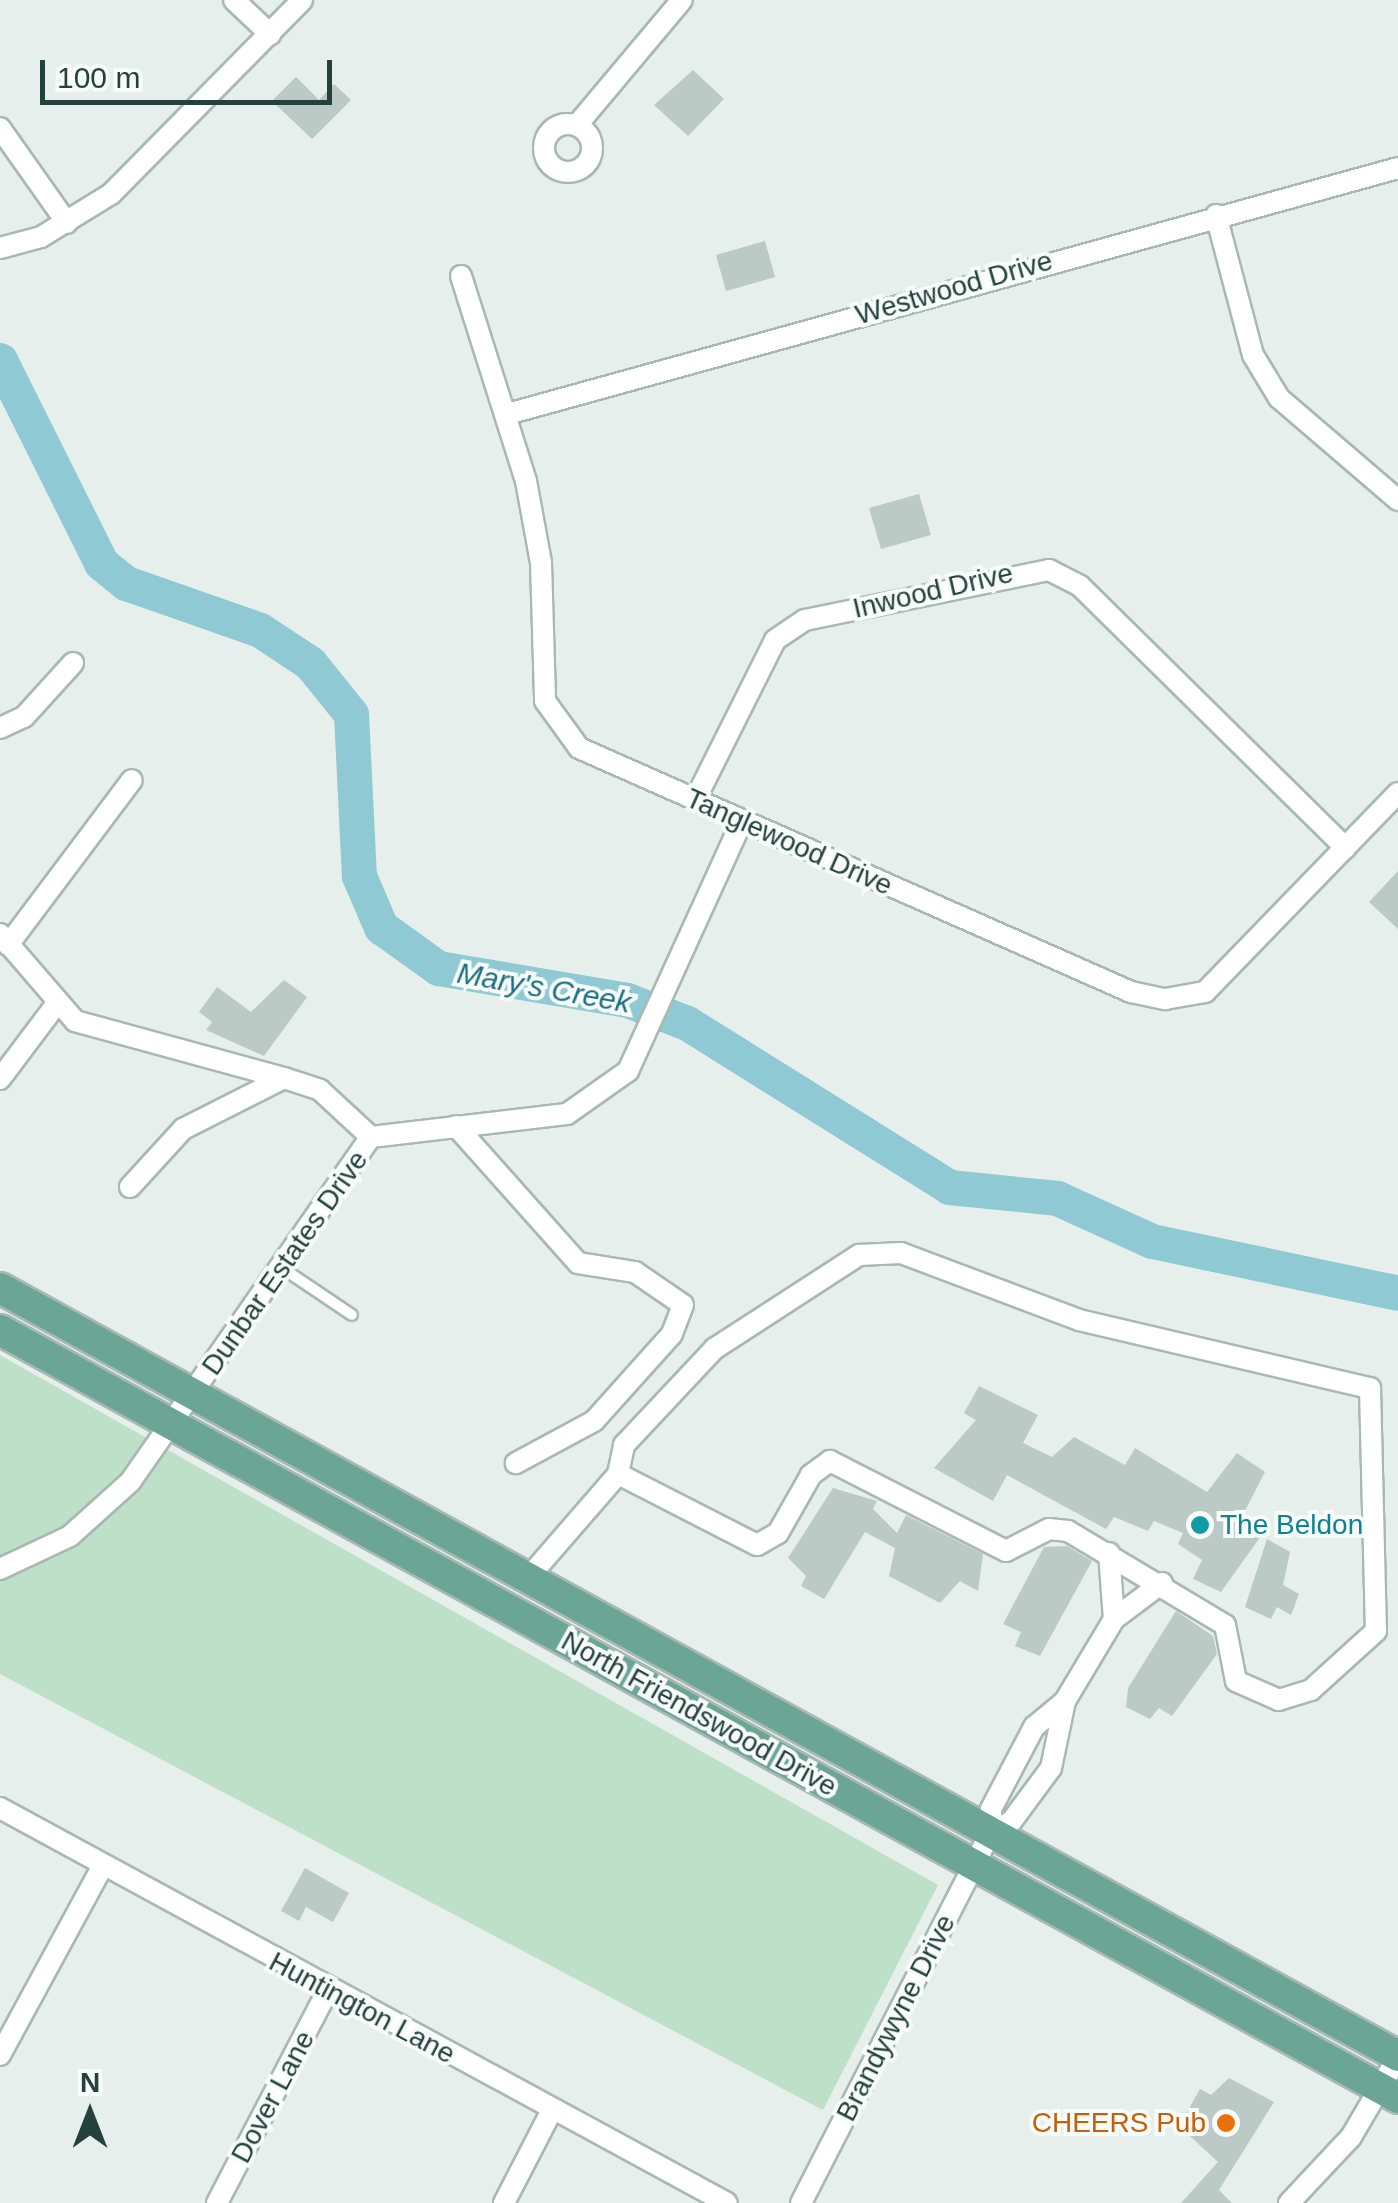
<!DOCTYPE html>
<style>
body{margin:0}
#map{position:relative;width:1398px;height:2203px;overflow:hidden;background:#e6efeb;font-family:Helvetica,sans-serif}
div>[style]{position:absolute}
.green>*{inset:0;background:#bfe0c8}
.river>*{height:35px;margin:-17.5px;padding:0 17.5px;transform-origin:17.5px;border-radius:17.5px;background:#8ec9d4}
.building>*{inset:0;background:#bbcac4}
.roads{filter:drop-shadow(2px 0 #a8b8b2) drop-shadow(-2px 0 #a8b8b2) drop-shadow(0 2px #a8b8b2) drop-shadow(0 -2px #a8b8b2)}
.lane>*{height:10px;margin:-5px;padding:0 5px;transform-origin:5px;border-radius:5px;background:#fff}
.street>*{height:20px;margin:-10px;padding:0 10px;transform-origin:10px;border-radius:10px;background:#fff}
.street>.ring{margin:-10px;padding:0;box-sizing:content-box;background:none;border:20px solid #fff;border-radius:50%}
.primary>*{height:30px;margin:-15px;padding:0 15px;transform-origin:15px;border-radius:15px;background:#6aa596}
.dots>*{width:28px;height:28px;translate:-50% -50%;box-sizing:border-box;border:5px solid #f7fbf9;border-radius:50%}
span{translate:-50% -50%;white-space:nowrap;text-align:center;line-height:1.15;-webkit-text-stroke:8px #f7fbf9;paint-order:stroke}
.street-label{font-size:28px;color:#24423a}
.culture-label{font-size:28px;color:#0d838f}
.left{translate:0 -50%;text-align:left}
.food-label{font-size:28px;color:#c56008}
.right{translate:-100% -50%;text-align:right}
.water-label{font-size:30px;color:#1c6f80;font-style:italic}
.north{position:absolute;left:40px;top:2063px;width:100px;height:100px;-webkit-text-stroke:8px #f7fbf9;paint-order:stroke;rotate:0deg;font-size:28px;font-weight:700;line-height:40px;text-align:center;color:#24423a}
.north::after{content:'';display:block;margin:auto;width:35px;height:45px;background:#24423a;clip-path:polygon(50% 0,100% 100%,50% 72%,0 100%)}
.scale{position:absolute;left:40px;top:60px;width:292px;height:45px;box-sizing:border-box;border:5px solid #24423a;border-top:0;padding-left:12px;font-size:30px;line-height:35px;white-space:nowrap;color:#24423a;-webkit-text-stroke:8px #f7fbf9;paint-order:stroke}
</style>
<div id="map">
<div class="green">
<i style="clip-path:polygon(0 1355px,938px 1885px,823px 2110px,0 1674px)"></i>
</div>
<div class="river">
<i style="left:0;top:360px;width:227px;rotate:63.5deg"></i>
<i style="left:101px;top:563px;width:32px;rotate:39deg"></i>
<i style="left:126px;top:583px;width:142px;rotate:19.3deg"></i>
<i style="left:260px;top:630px;width:60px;rotate:33.4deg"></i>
<i style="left:310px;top:663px;width:65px;rotate:51.2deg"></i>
<i style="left:351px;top:714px;width:162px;rotate:87.2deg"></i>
<i style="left:359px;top:876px;width:56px;rotate:66.7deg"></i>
<i style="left:381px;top:927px;width:70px;rotate:35.7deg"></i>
<i style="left:438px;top:968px;width:192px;rotate:9.6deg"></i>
<i style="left:627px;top:1000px;width:64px;rotate:21deg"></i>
<i style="left:687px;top:1023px;width:309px;rotate:32deg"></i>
<i style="left:949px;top:1187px;width:109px;rotate:5.8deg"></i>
<i style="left:1057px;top:1198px;width:104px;rotate:24.4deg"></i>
<i style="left:1152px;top:1241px;width:251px;rotate:11.9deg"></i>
</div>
<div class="building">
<i style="clip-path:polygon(693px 70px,724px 99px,688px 136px,654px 105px)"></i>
<i style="clip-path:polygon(296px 77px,319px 100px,334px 84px,351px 100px,312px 139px,272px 101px)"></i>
<i style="clip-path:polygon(765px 241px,775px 277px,726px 291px,716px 255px)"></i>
<i style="clip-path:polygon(919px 494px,931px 535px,881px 549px,869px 508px)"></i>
<i style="clip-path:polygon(1398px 871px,1398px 929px,1369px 902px)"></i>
<i style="clip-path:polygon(284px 980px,307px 997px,264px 1056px,206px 1030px,212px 1022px,199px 1012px,217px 987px,251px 1012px)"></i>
<i style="clip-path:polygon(979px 1386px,1038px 1415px,1023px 1443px,1052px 1457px,1074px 1437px,1125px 1465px,1135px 1448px,1207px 1492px,1237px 1453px,1265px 1472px,1236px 1528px,1261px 1536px,1221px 1592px,1193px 1579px,1202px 1560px,1178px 1544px,1183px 1533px,1154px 1521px,1148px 1531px,1114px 1517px,1106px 1529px,1007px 1475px,993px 1501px,934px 1468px,976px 1420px,964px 1413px)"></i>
<i style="clip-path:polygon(833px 1488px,877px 1501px,873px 1509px,897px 1533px,906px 1515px,983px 1554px,978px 1591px,960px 1581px,940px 1603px,889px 1576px,895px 1548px,865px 1532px,824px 1599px,801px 1586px,806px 1576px,788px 1558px)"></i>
<i style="clip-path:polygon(1267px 1539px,1290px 1552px,1283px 1585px,1299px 1594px,1291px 1615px,1277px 1607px,1271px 1619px,1245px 1607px)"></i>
<i style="clip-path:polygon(1067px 1546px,1092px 1561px,1040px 1656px,1015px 1646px,1021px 1632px,1003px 1624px,1044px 1547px)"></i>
<i style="clip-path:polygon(1176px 1611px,1213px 1636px,1217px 1654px,1172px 1716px,1159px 1708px,1150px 1719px,1126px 1707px,1128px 1688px)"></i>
<i style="clip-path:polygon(305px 1868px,349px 1893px,333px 1922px,306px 1907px,299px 1921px,281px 1911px)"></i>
<i style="clip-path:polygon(1229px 2078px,1274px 2102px,1219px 2190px,1232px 2203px,1181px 2203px,1218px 2162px,1179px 2126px,1200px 2089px,1211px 2095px)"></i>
</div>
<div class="roads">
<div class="lane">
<i style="left:282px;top:1268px;width:84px;rotate:33.9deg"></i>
</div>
<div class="street">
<i style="left:234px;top:0;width:50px;rotate:43.4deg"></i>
<i class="ring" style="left:544px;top:124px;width:28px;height:28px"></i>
<i style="left:577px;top:125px;width:163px;rotate:-50deg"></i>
<i style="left:0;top:128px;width:116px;rotate:54.8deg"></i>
<i style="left:1216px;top:215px;width:145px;rotate:75.2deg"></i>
<i style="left:1253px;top:355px;width:50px;rotate:58.8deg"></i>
<i style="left:1279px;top:398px;width:157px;rotate:40.6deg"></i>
<i style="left:0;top:248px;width:42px;rotate:-15deg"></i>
<i style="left:41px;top:237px;width:82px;rotate:-31.6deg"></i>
<i style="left:111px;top:194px;width:272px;rotate:-45.4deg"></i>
<i style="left:461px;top:276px;width:215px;rotate:72.4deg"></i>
<i style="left:526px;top:481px;width:83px;rotate:79.6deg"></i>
<i style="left:541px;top:563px;width:138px;rotate:88.3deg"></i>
<i style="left:545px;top:701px;width:58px;rotate:54.1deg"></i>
<i style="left:579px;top:748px;width:604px;rotate:23.85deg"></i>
<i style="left:1131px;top:992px;width:35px;rotate:12deg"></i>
<i style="left:1165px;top:999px;width:41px;rotate:-9.9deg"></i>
<i style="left:1205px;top:992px;width:277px;rotate:-45.9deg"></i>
<i style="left:511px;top:413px;width:920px;rotate:-15.44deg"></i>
<i style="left:0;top:728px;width:26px;rotate:-25deg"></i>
<i style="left:24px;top:717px;width:73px;rotate:-47.8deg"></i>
<i style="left:695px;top:800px;width:179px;rotate:-63.4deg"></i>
<i style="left:775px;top:640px;width:36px;rotate:-34deg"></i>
<i style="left:805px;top:620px;width:249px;rotate:-11.6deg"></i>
<i style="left:1049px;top:570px;width:35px;rotate:27deg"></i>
<i style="left:1080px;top:586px;width:373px;rotate:44.6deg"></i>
<i style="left:0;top:934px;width:115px;rotate:49.2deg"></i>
<i style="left:75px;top:1021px;width:217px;rotate:15.3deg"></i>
<i style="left:8px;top:945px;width:206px;rotate:-53.1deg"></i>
<i style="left:0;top:1079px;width:96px;rotate:-53deg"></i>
<i style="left:456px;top:1126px;width:183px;rotate:48.3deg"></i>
<i style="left:578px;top:1263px;width:58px;rotate:9deg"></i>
<i style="left:635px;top:1272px;width:58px;rotate:34.5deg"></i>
<i style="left:683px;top:1305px;width:31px;rotate:111deg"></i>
<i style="left:672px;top:1334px;width:117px;rotate:131.9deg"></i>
<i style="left:594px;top:1421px;width:89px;rotate:151.7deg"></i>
<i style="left:130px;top:1187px;width:79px;rotate:-47.6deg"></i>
<i style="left:183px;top:1129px;width:113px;rotate:-26.8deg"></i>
<i style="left:284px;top:1078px;width:38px;rotate:18deg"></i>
<i style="left:320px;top:1090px;width:69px;rotate:42.7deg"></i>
<i style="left:1109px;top:1553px;width:66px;rotate:85.7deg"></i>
<i style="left:0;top:1569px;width:77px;rotate:-25.2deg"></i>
<i style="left:70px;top:1536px;width:81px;rotate:-42deg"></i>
<i style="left:130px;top:1482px;width:421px;rotate:-55.1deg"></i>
<i style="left:371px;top:1137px;width:197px;rotate:-6.7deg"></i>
<i style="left:567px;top:1114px;width:75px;rotate:-35.2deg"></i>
<i style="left:628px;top:1071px;width:275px;rotate:-65.5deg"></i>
<i style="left:528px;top:1578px;width:138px;rotate:-49.1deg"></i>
<i style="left:618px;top:1474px;width:30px;rotate:-78deg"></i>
<i style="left:624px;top:1445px;width:132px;rotate:-46.8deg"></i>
<i style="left:714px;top:1349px;width:173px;rotate:-33deg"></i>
<i style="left:859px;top:1255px;width:42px;rotate:-2.7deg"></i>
<i style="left:901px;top:1253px;width:190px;rotate:20.6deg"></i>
<i style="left:1079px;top:1320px;width:299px;rotate:13.2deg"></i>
<i style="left:1370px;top:1388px;width:243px;rotate:88.6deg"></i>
<i style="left:1376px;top:1631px;width:88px;rotate:137.8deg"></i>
<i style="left:1311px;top:1690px;width:34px;rotate:163deg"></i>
<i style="left:1279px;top:1700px;width:47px;rotate:-156.2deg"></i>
<i style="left:1236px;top:1681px;width:57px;rotate:-101.1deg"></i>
<i style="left:1225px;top:1625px;width:183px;rotate:-149.1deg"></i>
<i style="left:1068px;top:1531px;width:19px;rotate:-174deg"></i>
<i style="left:1049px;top:1529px;width:48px;rotate:152.9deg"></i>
<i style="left:1006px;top:1551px;width:198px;rotate:-152.9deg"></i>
<i style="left:830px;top:1461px;width:24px;rotate:144deg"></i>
<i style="left:811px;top:1475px;width:67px;rotate:119.6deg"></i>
<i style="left:778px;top:1533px;width:24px;rotate:150deg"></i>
<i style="left:757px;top:1545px;width:156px;rotate:-152.9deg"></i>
<i style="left:0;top:1808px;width:827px;rotate:28.52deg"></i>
<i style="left:991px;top:1832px;width:22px;rotate:-27deg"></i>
<i style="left:1011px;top:1822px;width:67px;rotate:-53.5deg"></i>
<i style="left:1051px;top:1768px;width:68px;rotate:-78.2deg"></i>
<i style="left:0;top:2055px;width:216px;rotate:-61.5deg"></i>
<i style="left:217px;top:2203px;width:240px;rotate:-62.5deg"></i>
<i style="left:504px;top:2203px;width:105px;rotate:-62.7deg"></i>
<i style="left:801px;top:2203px;width:417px;rotate:-62.9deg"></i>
<i style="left:991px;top:1832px;width:23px;rotate:-90deg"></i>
<i style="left:991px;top:1809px;width:93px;rotate:-62.3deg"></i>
<i style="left:1034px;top:1727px;width:40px;rotate:-40deg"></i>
<i style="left:1065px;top:1701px;width:96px;rotate:-59.1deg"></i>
<i style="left:1114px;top:1619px;width:60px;rotate:-36.9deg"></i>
<i style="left:1289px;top:2203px;width:91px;rotate:-46.8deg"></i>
<i style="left:1351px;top:2137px;width:93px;rotate:-59.6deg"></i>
</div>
<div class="primary">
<i style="left:0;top:1288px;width:1595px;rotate:28.78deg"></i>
<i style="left:0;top:1330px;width:1595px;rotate:28.78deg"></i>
</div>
</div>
<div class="dots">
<i style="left:1200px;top:1525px;background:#0f9aa8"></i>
<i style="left:1226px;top:2123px;background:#e8710a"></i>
</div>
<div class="street-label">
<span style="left:954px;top:288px;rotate:-16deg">Westwood Drive</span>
<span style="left:933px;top:591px;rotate:-13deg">Inwood Drive</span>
<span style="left:789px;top:842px;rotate:24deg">Tanglewood Drive</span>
<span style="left:285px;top:1263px;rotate:-55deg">Dunbar Estates Drive</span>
<span style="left:699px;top:1714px;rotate:29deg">North Friendswood Drive</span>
<span style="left:362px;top:2008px;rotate:28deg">Huntington Lane</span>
<span style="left:896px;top:2018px;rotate:-63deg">Brandywyne Drive</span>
<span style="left:273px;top:2097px;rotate:-62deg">Dover Lane</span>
</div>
<div class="culture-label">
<span class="left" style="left:1220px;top:1525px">The Beldon</span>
</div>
<div class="food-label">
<span class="right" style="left:1206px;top:2123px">CHEERS Pub</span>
</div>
<div class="water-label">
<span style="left:544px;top:988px;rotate:10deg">Mary's Creek</span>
</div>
<div class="north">N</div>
<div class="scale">100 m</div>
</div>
